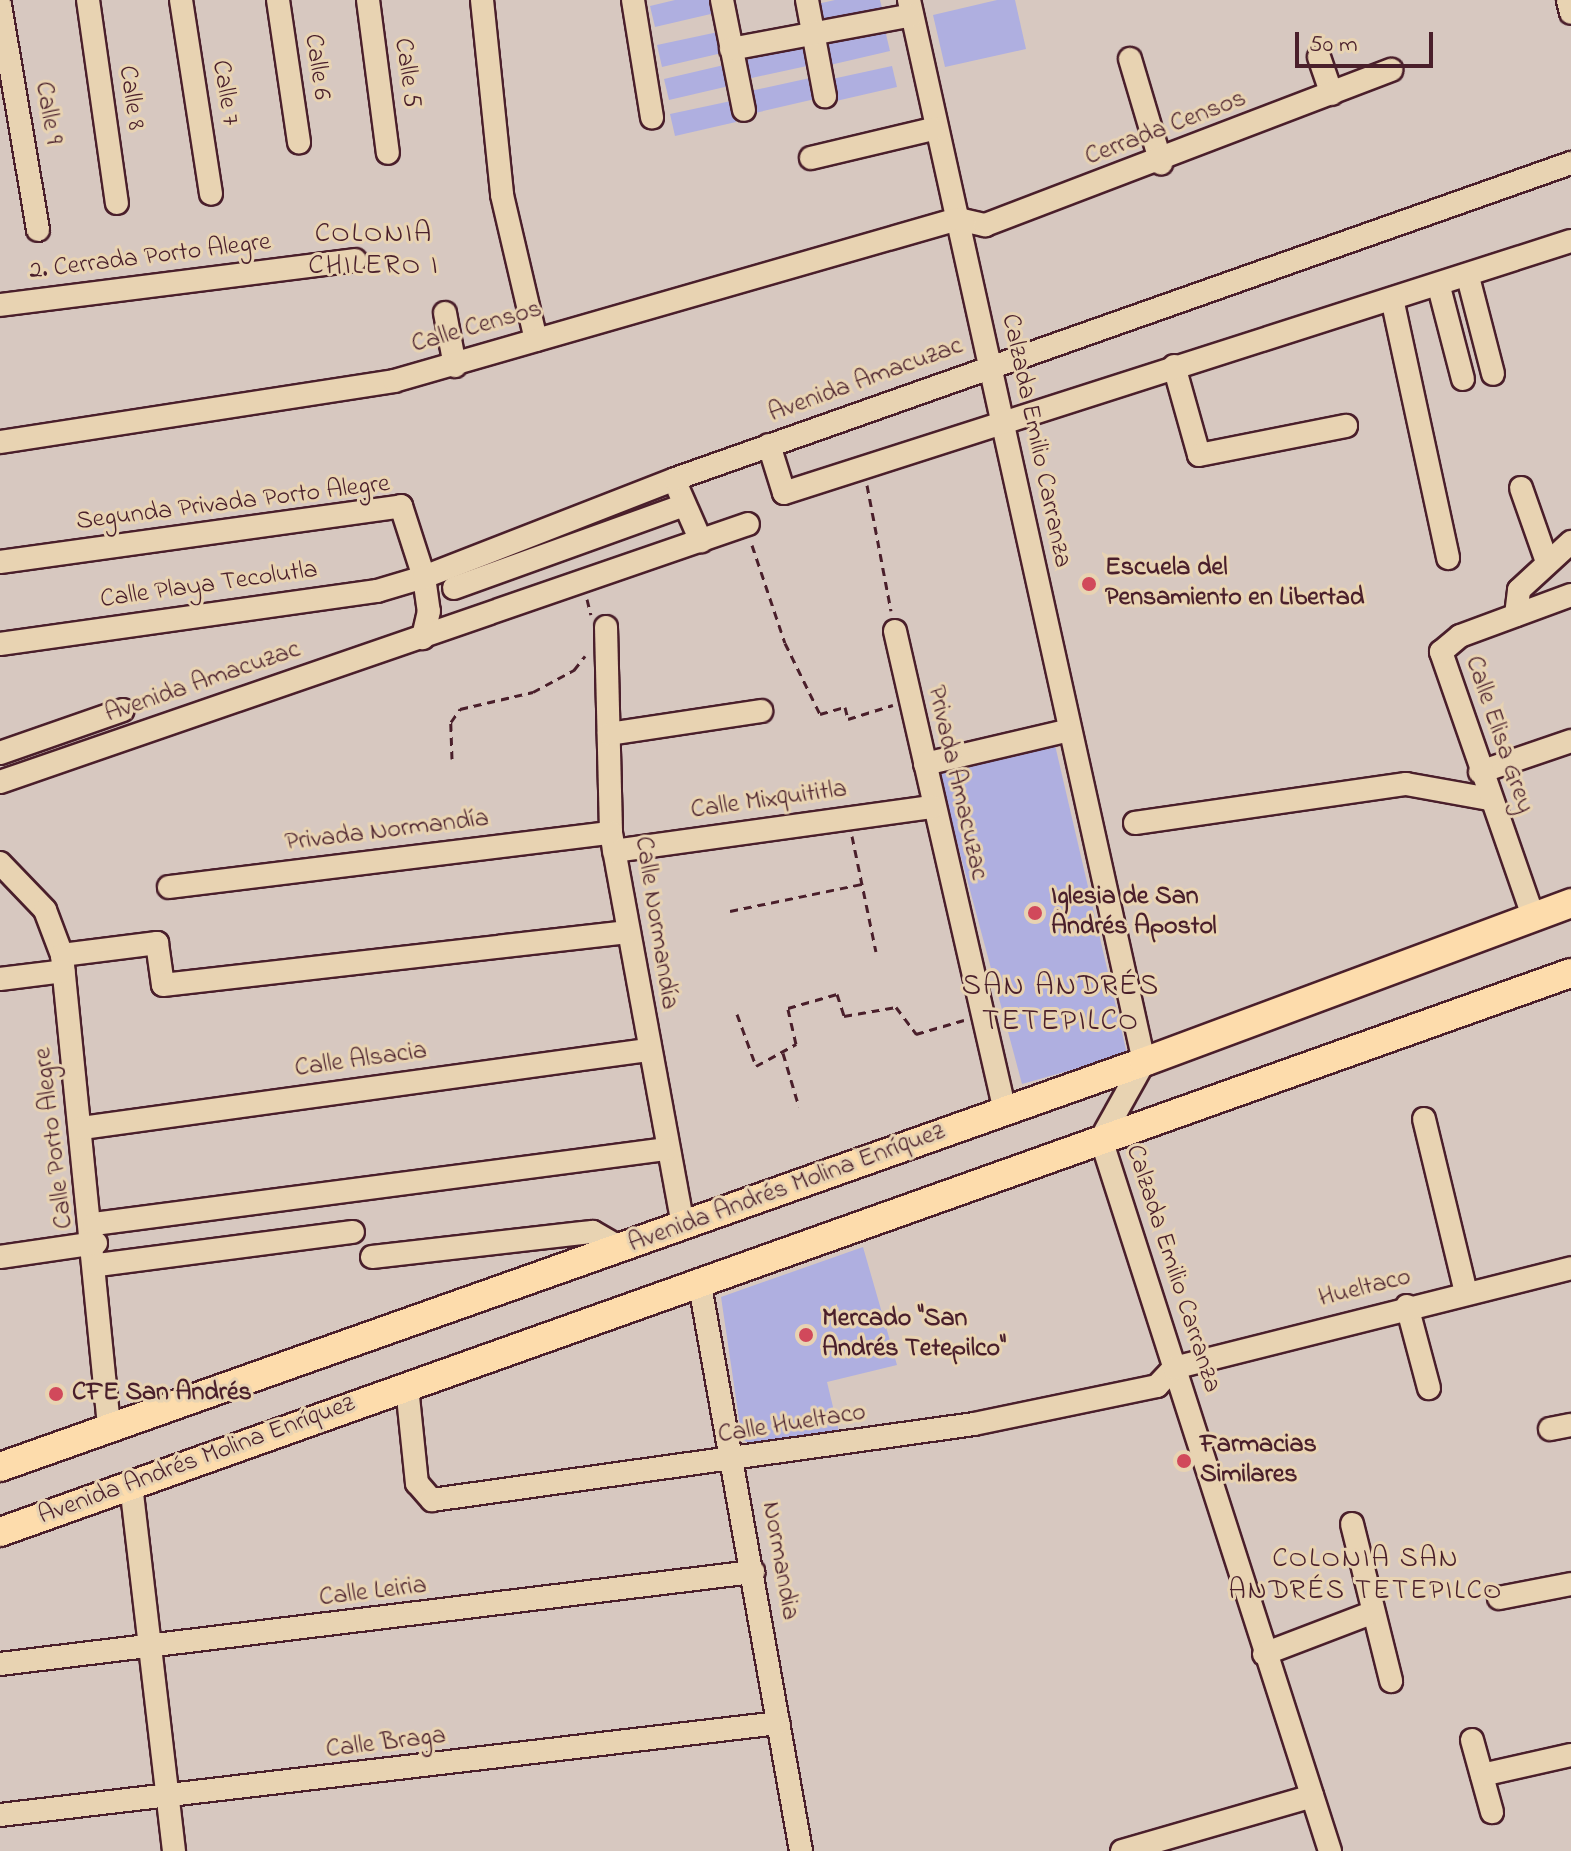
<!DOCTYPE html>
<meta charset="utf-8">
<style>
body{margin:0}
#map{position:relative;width:1571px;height:1851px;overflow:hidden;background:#d7c8c0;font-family:"Indie Flower",sans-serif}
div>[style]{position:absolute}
.building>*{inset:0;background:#afafe0}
.path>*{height:3px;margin-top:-1.5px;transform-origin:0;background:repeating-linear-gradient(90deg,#4a1f2b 0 8px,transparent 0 14px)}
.roads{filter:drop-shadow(2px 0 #4a1f2b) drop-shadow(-2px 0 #4a1f2b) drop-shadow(0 2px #4a1f2b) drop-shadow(0 -2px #4a1f2b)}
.minor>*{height:22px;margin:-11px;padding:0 11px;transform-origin:11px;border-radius:11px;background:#e8d3b2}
.major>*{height:28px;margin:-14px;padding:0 14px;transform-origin:14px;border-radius:14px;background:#fddcac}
.dots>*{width:22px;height:22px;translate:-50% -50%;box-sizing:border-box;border:4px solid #e8d3b2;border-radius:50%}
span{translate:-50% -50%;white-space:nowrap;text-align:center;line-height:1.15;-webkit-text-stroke:6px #e8d3b2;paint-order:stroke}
.street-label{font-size:26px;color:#4a1f2b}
.poi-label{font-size:26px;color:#4a1f2b;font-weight:700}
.left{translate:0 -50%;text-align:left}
.neighbourhood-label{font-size:28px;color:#4a1f2b;letter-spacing:2px}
.quarter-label{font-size:30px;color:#4a1f2b;letter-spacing:2px}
.scale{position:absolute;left:1295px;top:32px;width:138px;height:36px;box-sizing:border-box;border:4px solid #4a1f2b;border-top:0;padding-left:10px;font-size:24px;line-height:28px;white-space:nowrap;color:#4a1f2b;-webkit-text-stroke:6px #e8d3b2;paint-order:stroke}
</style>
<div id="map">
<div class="building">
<i style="clip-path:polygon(675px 0,712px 0,715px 13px,655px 27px,650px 6px)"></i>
<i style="clip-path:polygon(835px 0,880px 0,883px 12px,822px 25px,817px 4px)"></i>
<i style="clip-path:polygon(997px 0,1015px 0,1026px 49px,945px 67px,933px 15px)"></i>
<i style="clip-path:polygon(885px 30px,890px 51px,830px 65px,825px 44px)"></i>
<i style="clip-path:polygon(718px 32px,722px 53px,662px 67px,657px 45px)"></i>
<i style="clip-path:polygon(802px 44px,807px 66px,747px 79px,742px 58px)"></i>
<i style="clip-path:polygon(724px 65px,729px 86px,669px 100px,664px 79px)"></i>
<i style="clip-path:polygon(892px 66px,897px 87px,836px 101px,832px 79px)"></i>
<i style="clip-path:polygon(810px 78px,815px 99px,755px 113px,750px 91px)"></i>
<i style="clip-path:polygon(731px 101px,736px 122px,675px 136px,670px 114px)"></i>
<i style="clip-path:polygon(1055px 745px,1127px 1054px,1022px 1084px,938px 771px)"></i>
<i style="clip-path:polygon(863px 1247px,897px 1365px,827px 1382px,839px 1432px,758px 1449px,742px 1439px,721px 1297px)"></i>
</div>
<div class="path">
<i style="left:867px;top:485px;width:128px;rotate:79.2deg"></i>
<i style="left:752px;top:545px;width:103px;rotate:71.4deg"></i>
<i style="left:785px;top:643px;width:79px;rotate:63.8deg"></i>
<i style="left:820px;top:714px;width:26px;rotate:-16deg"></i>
<i style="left:845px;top:707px;width:12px;rotate:76deg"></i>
<i style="left:848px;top:719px;width:47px;rotate:-17.3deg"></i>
<i style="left:587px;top:599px;width:16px;rotate:76deg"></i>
<i style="left:452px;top:759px;width:37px;rotate:-92deg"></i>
<i style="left:451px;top:722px;width:16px;rotate:-55deg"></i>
<i style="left:460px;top:709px;width:75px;rotate:-13.1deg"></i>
<i style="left:533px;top:692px;width:47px;rotate:-28.2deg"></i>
<i style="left:574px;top:670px;width:18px;rotate:-52deg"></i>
<i style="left:852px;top:836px;width:118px;rotate:78.3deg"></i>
<i style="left:730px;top:911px;width:135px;rotate:-11.6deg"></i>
<i style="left:737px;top:1014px;width:55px;rotate:69.9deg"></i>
<i style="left:756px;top:1066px;width:46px;rotate:-28.8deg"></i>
<i style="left:796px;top:1044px;width:37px;rotate:-103deg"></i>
<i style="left:788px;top:1008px;width:51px;rotate:-15.9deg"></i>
<i style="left:837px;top:994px;width:23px;rotate:72deg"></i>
<i style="left:844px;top:1016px;width:53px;rotate:-9.8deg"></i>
<i style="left:896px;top:1007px;width:34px;rotate:53deg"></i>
<i style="left:916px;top:1034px;width:50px;rotate:-16.3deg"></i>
<i style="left:783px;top:1053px;width:56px;rotate:73.5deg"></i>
</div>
<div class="roads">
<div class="minor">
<i style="left:88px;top:0;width:205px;rotate:81.9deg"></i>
<i style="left:181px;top:0;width:196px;rotate:81.2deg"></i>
<i style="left:278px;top:0;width:144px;rotate:81.6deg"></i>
<i style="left:368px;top:0;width:154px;rotate:82.6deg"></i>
<i style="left:482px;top:0;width:196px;rotate:84.1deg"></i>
<i style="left:502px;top:195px;width:149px;rotate:76.8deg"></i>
<i style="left:633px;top:0;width:119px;rotate:80.8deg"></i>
<i style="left:722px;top:0;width:112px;rotate:78.7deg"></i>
<i style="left:807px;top:0;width:98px;rotate:79.4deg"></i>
<i style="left:909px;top:0;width:1088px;rotate:77.52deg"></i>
<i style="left:1144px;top:1062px;width:88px;rotate:119.2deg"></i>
<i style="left:1101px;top:1139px;width:748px;rotate:72.17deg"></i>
<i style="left:1568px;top:0;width:13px;rotate:77deg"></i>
<i style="left:0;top:5px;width:228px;rotate:80.4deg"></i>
<i style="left:731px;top:49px;width:184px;rotate:-10.6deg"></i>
<i style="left:1319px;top:57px;width:39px;rotate:71deg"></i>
<i style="left:1130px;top:59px;width:109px;rotate:73.4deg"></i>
<i style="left:811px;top:158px;width:125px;rotate:-13.4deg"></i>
<i style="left:1468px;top:277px;width:100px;rotate:75.5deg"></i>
<i style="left:1439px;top:287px;width:95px;rotate:75.4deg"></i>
<i style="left:1393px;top:303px;width:261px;rotate:77.8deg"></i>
<i style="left:0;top:305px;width:358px;rotate:-7.2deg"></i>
<i style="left:445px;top:313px;width:54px;rotate:79.3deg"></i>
<i style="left:1174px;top:366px;width:92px;rotate:74.3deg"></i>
<i style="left:1199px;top:455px;width:150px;rotate:-11.2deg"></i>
<i style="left:0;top:442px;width:399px;rotate:-8.8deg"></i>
<i style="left:394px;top:381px;width:587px;rotate:-16.03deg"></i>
<i style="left:958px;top:219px;width:28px;rotate:13deg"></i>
<i style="left:985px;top:225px;width:435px;rotate:-20.9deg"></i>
<i style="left:769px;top:445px;width:50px;rotate:72.6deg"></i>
<i style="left:784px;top:493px;width:826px;rotate:-17.76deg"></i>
<i style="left:1521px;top:488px;width:78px;rotate:70.6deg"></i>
<i style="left:679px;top:491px;width:55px;rotate:66.3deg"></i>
<i style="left:0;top:562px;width:405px;rotate:-7.9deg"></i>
<i style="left:401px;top:506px;width:75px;rotate:72.1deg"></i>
<i style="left:424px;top:577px;width:34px;rotate:82deg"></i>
<i style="left:429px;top:611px;width:28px;rotate:103deg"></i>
<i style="left:454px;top:588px;width:245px;rotate:-19.8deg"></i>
<i style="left:1516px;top:615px;width:25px;rotate:-83deg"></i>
<i style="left:1519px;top:590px;width:71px;rotate:-42.7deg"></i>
<i style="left:606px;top:627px;width:206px;rotate:88.6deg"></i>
<i style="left:611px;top:833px;width:399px;rotate:79.6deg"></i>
<i style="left:895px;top:631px;width:492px;rotate:77.1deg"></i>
<i style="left:0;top:644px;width:381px;rotate:-8deg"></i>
<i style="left:377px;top:591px;width:49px;rotate:-16.6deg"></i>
<i style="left:424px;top:577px;width:269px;rotate:-21.3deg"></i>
<i style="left:675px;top:479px;width:950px;rotate:-19.43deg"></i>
<i style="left:609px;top:734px;width:154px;rotate:-8.6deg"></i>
<i style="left:0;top:753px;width:130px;rotate:-19.3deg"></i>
<i style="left:925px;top:764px;width:145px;rotate:-13.2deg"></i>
<i style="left:1480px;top:772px;width:96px;rotate:-18.8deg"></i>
<i style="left:0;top:782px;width:791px;rotate:-19.03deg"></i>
<i style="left:1135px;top:823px;width:274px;rotate:-8.2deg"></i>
<i style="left:1406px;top:784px;width:84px;rotate:10.2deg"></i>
<i style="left:614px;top:851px;width:322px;rotate:-7.9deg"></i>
<i style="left:0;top:863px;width:65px;rotate:46.2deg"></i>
<i style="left:45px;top:910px;width:48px;rotate:69.3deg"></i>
<i style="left:62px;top:955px;width:475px;rotate:84.3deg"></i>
<i style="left:169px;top:887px;width:445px;rotate:-7deg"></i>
<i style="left:1533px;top:916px;width:280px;rotate:-109.2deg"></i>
<i style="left:1441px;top:652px;width:25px;rotate:-40deg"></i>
<i style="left:1460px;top:636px;width:118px;rotate:-20.3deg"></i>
<i style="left:62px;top:955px;width:96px;rotate:-7.2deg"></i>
<i style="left:157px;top:943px;width:42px;rotate:81.9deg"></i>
<i style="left:163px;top:985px;width:468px;rotate:-6.5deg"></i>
<i style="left:0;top:979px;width:64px;rotate:-7.1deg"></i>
<i style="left:1424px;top:1119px;width:178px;rotate:76.4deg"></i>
<i style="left:82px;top:1128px;width:571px;rotate:-7.85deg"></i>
<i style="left:94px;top:1224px;width:578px;rotate:-7.46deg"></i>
<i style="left:0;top:1257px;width:97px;rotate:-8.3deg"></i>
<i style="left:372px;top:1257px;width:222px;rotate:-6.5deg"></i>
<i style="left:593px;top:1232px;width:32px;rotate:30deg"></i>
<i style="left:98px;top:1265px;width:257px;rotate:-7.4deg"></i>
<i style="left:699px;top:1280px;width:580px;rotate:79.87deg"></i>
<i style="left:1407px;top:1306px;width:85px;rotate:75deg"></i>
<i style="left:407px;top:1387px;width:97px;rotate:84.1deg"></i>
<i style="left:417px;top:1483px;width:23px;rotate:49deg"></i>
<i style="left:432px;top:1500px;width:547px;rotate:-7.98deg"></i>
<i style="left:974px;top:1424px;width:187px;rotate:-11.7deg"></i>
<i style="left:1157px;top:1386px;width:25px;rotate:-47deg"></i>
<i style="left:1174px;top:1368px;width:409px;rotate:-14.1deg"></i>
<i style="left:1550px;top:1429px;width:21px;rotate:-11deg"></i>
<i style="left:131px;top:1485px;width:369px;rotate:83.3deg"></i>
<i style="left:1352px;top:1524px;width:162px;rotate:76deg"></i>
<i style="left:1499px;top:1598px;width:73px;rotate:-11deg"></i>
<i style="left:1264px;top:1654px;width:112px;rotate:-20.9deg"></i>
<i style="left:0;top:1664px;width:759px;rotate:-6.97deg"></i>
<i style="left:1472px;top:1740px;width:75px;rotate:74.5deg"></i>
<i style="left:1482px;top:1775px;width:91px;rotate:-12.7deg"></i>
<i style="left:0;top:1815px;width:784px;rotate:-6.74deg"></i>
<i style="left:1122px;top:1851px;width:198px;rotate:-16.1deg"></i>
</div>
<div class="major">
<i style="left:0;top:1467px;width:1214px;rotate:-19.5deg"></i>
<i style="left:1144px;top:1062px;width:456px;rotate:-20.4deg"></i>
<i style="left:0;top:1532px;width:1667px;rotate:-19.59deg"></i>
</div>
</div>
<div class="dots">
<i style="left:1089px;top:584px;background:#d1495b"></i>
<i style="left:1035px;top:913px;background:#d1495b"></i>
<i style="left:806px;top:1335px;background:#d1495b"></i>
<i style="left:56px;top:1394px;background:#d1495b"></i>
<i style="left:1184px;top:1461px;background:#d1495b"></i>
</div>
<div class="street-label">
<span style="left:316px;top:67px;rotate:82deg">Calle 6</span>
<span style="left:406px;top:73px;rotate:82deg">Calle 5</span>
<span style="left:224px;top:93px;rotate:81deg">Calle 7</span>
<span style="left:130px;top:98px;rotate:82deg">Calle 8</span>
<span style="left:47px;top:113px;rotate:80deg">Calle 9</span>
<span style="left:1166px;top:129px;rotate:-21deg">Cerrada Censos</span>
<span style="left:150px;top:258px;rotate:-7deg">2. Cerrada Porto Alegre</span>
<span style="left:477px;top:328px;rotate:-16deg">Calle Censos</span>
<span style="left:866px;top:381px;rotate:-20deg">Avenida Amacuzac</span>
<span style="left:1035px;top:441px;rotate:78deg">Calzada Emilio Carranza</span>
<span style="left:233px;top:504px;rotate:-7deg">Segunda Privada Porto Alegre</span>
<span style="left:209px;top:586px;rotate:-8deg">Calle Playa Tecolutla</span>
<span style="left:203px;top:683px;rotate:-19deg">Avenida Amacuzac</span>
<span style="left:1498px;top:735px;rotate:71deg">Calle Elisa Grey</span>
<span style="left:956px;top:783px;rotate:77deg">Privada Amacuzac</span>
<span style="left:769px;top:801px;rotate:-8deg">Calle Mixquititla</span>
<span style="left:387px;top:832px;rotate:-7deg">Privada Normandía</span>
<span style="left:655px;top:923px;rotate:81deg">Calle Normandía</span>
<span style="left:361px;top:1061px;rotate:-8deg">Calle Alsacia</span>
<span style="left:55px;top:1138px;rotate:-97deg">Calle Porto Alegre</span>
<span style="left:787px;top:1189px;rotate:-20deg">Avenida Andrés Molina Enríquez</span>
<span style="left:1172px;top:1269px;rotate:72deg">Calzada Emilio Carranza</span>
<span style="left:1365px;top:1289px;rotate:-14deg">Hueltaco</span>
<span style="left:792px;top:1425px;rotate:-9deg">Calle Hueltaco</span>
<span style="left:197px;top:1461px;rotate:-20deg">Avenida Andrés Molina Enríquez</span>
<span style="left:779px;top:1561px;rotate:80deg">Normandia</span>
<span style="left:373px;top:1593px;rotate:-7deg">Calle Leiria</span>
<span style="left:386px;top:1744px;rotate:-7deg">Calle Braga</span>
</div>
<div class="poi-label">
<span class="left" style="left:1105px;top:584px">Escuela del<br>Pensamiento en Libertad</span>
<span class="left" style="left:1051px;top:913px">Iglesia de San<br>Andrés Apostol</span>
<span class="left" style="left:822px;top:1335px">Mercado "San<br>Andrés Tetepilco"</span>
<span class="left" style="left:72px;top:1394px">CFE San Andrés</span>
<span class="left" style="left:1200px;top:1461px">Farmacias<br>Similares</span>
</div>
<div class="neighbourhood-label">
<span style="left:374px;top:251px">COLONIA<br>CHILERO I</span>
<span style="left:1366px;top:1576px">COLONIA SAN<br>ANDRÉS TETEPILCO</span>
</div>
<div class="quarter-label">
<span style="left:1061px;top:1004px">SAN ANDRÉS<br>TETEPILCO</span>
</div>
<div class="scale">50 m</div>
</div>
